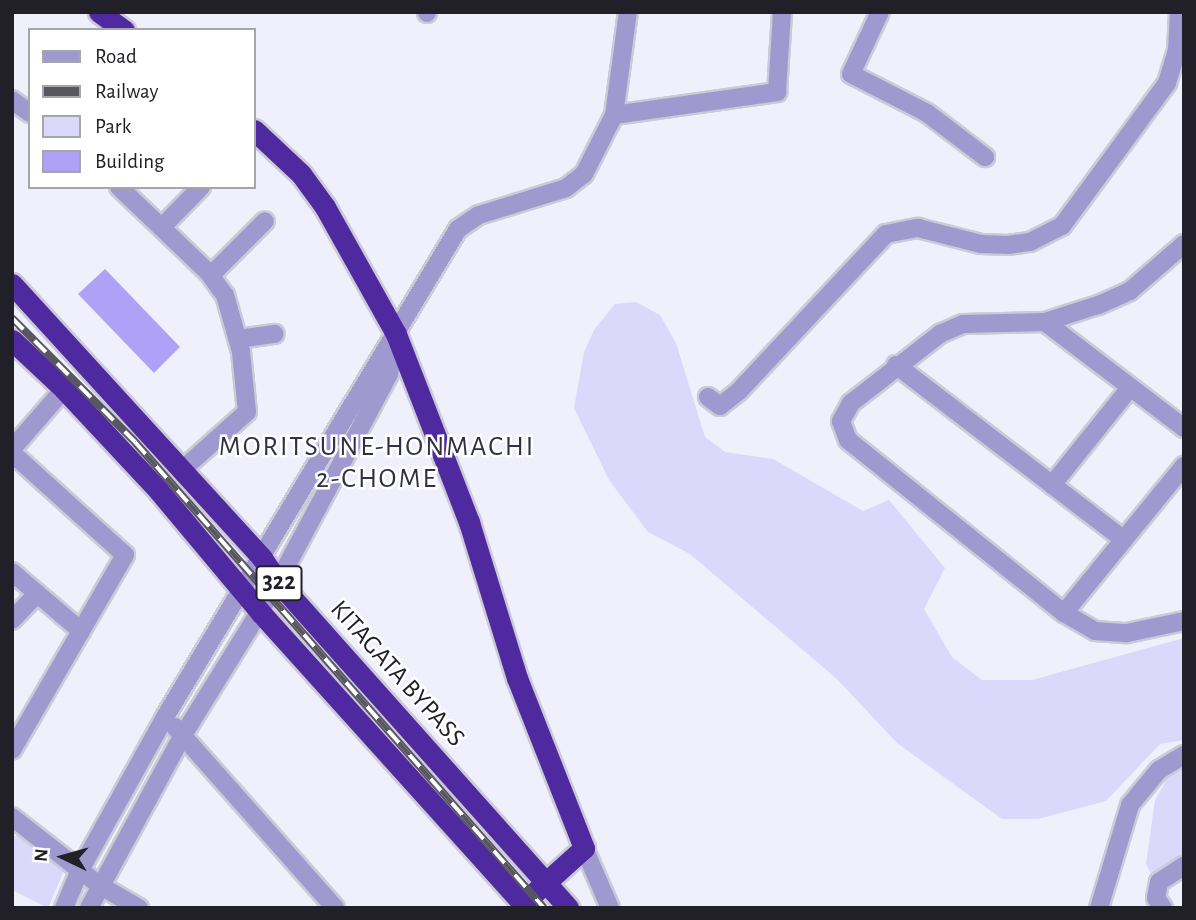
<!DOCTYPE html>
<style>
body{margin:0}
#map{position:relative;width:1196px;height:920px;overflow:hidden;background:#f0effc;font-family:"Alegreya Sans",sans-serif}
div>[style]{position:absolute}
.green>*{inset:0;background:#dcd8fb}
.building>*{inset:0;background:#afa2f6}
.roads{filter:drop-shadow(2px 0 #cbcad6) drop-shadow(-2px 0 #cbcad6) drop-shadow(0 2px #cbcad6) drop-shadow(0 -2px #cbcad6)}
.minor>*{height:18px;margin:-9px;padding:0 9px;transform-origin:9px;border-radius:9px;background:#a099d0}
.highway>*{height:21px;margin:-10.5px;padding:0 10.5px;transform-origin:10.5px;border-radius:10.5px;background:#4e29a0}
.rail>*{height:8px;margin-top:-4px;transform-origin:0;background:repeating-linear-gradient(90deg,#fff 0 16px,#585761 0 32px);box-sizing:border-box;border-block:2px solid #585761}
span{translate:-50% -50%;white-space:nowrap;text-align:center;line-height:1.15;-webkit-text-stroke:5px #fff;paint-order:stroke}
.shield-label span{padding:2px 5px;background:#fff;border:2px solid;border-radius:5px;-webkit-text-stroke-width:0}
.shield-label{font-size:24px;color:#212029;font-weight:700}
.street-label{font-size:26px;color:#212029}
.neighbourhood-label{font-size:28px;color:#323042;letter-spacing:2px}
.frame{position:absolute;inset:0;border:14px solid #212029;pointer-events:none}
.legend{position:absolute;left:28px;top:28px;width:228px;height:161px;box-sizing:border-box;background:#fff;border:2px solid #a6a6a9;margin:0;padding:9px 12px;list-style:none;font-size:21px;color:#212029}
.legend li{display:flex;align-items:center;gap:14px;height:35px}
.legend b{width:35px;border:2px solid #a6a6a9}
.north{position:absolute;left:28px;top:822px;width:70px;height:70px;-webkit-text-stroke:5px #fff;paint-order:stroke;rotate:275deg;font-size:19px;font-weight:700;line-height:28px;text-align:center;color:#212029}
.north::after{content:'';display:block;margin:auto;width:24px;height:32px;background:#212029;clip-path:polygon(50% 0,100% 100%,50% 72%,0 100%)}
</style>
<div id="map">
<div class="green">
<i style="clip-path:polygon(636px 302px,660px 315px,676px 343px,705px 437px,725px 452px,773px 459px,863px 511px,889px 500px,945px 568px,924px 609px,952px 657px,982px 680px,1032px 680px,1184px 638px,1184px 740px,1160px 744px,1106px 801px,1038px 819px,1002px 819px,897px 743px,837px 679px,690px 554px,648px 532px,609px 480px,574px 408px,584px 352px,594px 330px,615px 304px)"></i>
<i style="clip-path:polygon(1184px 769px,1184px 862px,1154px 880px,1146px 864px,1155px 800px,1167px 779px)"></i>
<i style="clip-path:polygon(12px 836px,18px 836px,64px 871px,48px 908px,12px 890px)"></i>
</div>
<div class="building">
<i style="clip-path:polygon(105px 269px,180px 347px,154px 373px,78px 294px)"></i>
</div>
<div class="roads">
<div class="minor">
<i style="left:427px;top:12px;width:1px;rotate:90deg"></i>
<i style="left:880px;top:12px;width:68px;rotate:115.1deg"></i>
<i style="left:851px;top:74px;width:85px;rotate:27.2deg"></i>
<i style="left:927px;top:113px;width:73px;rotate:37.2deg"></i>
<i style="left:12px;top:100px;width:22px;rotate:36deg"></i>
<i style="left:614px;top:115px;width:165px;rotate:-8deg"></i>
<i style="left:777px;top:92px;width:80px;rotate:-86.4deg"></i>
<i style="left:119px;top:187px;width:123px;rotate:43.7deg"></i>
<i style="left:208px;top:272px;width:29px;rotate:54deg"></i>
<i style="left:225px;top:295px;width:59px;rotate:74.3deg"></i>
<i style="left:241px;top:352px;width:60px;rotate:84.3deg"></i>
<i style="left:247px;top:412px;width:87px;rotate:138.3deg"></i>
<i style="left:162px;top:227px;width:56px;rotate:-45.7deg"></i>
<i style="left:1184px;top:244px;width:72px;rotate:139deg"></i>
<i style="left:1130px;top:291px;width:35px;rotate:156deg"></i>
<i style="left:1098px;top:305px;width:56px;rotate:162.2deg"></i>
<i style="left:1045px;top:322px;width:82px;rotate:178.6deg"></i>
<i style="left:963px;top:324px;width:25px;rotate:157deg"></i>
<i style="left:940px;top:334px;width:113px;rotate:142.2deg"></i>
<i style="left:851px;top:403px;width:21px;rotate:119deg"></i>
<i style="left:841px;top:421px;width:20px;rotate:70deg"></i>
<i style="left:848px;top:440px;width:277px;rotate:38.7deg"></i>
<i style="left:1064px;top:613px;width:36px;rotate:30deg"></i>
<i style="left:1095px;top:631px;width:32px;rotate:4deg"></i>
<i style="left:1127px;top:633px;width:58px;rotate:-11.9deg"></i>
<i style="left:211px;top:275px;width:76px;rotate:-45deg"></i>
<i style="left:1045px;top:322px;width:175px;rotate:37.3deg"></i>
<i style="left:238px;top:339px;width:37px;rotate:-8deg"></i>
<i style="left:896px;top:365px;width:287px;rotate:37.5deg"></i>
<i style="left:708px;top:397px;width:15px;rotate:37deg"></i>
<i style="left:720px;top:406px;width:24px;rotate:-38deg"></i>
<i style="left:739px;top:391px;width:215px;rotate:-46.9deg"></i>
<i style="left:886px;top:234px;width:33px;rotate:-11deg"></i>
<i style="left:918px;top:228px;width:65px;rotate:14.3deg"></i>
<i style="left:981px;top:244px;width:27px;rotate:2deg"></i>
<i style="left:1008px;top:245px;width:22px;rotate:-8deg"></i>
<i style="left:1030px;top:242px;width:36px;rotate:-27deg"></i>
<i style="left:1062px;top:226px;width:177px;rotate:-53.7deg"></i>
<i style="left:1167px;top:83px;width:34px;rotate:-73deg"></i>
<i style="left:1177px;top:51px;width:39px;rotate:-87deg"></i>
<i style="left:12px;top:449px;width:79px;rotate:-49.1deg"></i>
<i style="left:12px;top:453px;width:152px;rotate:42.1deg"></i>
<i style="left:125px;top:555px;width:225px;rotate:120.1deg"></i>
<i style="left:1052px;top:485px;width:123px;rotate:-51.3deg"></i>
<i style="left:12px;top:572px;width:91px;rotate:40.5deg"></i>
<i style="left:1064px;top:613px;width:190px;rotate:-50.8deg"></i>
<i style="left:12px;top:620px;width:36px;rotate:-46deg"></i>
<i style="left:175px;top:727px;width:242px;rotate:48.5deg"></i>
<i style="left:12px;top:817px;width:110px;rotate:38deg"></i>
<i style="left:99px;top:885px;width:46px;rotate:29.9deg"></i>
<i style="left:584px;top:848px;width:65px;rotate:66.6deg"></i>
<i style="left:64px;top:908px;width:41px;rotate:-67.2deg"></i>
<i style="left:80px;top:870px;width:175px;rotate:-60.9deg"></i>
<i style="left:165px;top:717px;width:569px;rotate:-59.02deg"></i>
<i style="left:458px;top:229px;width:25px;rotate:-34deg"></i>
<i style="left:479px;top:215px;width:91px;rotate:-17.2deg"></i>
<i style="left:566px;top:188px;width:23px;rotate:-38deg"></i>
<i style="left:584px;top:174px;width:66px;rotate:-63deg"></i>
<i style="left:614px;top:115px;width:104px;rotate:-82.3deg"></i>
<i style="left:89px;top:908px;width:197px;rotate:-61.5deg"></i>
<i style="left:183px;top:735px;width:180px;rotate:-58.2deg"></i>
<i style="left:278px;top:582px;width:236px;rotate:-61.9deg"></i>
<i style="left:389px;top:374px;width:38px;rotate:-79deg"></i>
<i style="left:1099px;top:908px;width:108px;rotate:-73.2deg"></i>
<i style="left:1130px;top:805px;width:45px;rotate:-50.4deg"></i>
<i style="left:1159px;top:770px;width:29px;rotate:-31deg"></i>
<i style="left:1163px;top:908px;width:12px;rotate:-125deg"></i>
<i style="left:1156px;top:898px;width:16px;rotate:-79deg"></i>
<i style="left:1159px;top:882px;width:30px;rotate:-33deg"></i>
</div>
<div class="highway">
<i style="left:99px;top:12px;width:31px;rotate:36deg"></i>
<i style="left:254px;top:130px;width:64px;rotate:43.1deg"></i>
<i style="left:301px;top:174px;width:41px;rotate:54deg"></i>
<i style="left:325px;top:207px;width:145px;rotate:60.8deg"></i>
<i style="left:396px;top:334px;width:202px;rotate:68.8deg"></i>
<i style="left:469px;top:522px;width:163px;rotate:72.9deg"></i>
<i style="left:517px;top:678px;width:183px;rotate:68.5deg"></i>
<i style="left:584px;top:848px;width:82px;rotate:138deg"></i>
<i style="left:12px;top:284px;width:371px;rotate:47.6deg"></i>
<i style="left:262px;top:558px;width:29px;rotate:56deg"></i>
<i style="left:278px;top:582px;width:436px;rotate:48.3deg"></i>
<i style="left:12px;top:340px;width:71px;rotate:43.3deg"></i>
<i style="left:64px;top:389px;width:139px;rotate:47deg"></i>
<i style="left:159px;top:491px;width:159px;rotate:50.1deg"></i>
<i style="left:261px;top:613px;width:397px;rotate:48deg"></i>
</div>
</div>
<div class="rail">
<i style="left:12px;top:318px;width:175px;rotate:45.2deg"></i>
<i style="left:135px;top:442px;width:620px;rotate:48.73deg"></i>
</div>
<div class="shield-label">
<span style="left:279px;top:583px">322</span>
</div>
<div class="street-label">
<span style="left:397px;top:674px;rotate:48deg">KITAGATA BYPASS</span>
</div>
<div class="neighbourhood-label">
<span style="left:377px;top:463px">MORITSUNE-HONMACHI<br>2-CHOME</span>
</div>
<div class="frame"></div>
<ul class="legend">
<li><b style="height:9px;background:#a099d0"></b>Road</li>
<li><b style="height:9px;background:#585761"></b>Railway</li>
<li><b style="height:19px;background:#dcd8fb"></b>Park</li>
<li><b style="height:19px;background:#afa2f6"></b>Building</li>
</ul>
<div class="north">N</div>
</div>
